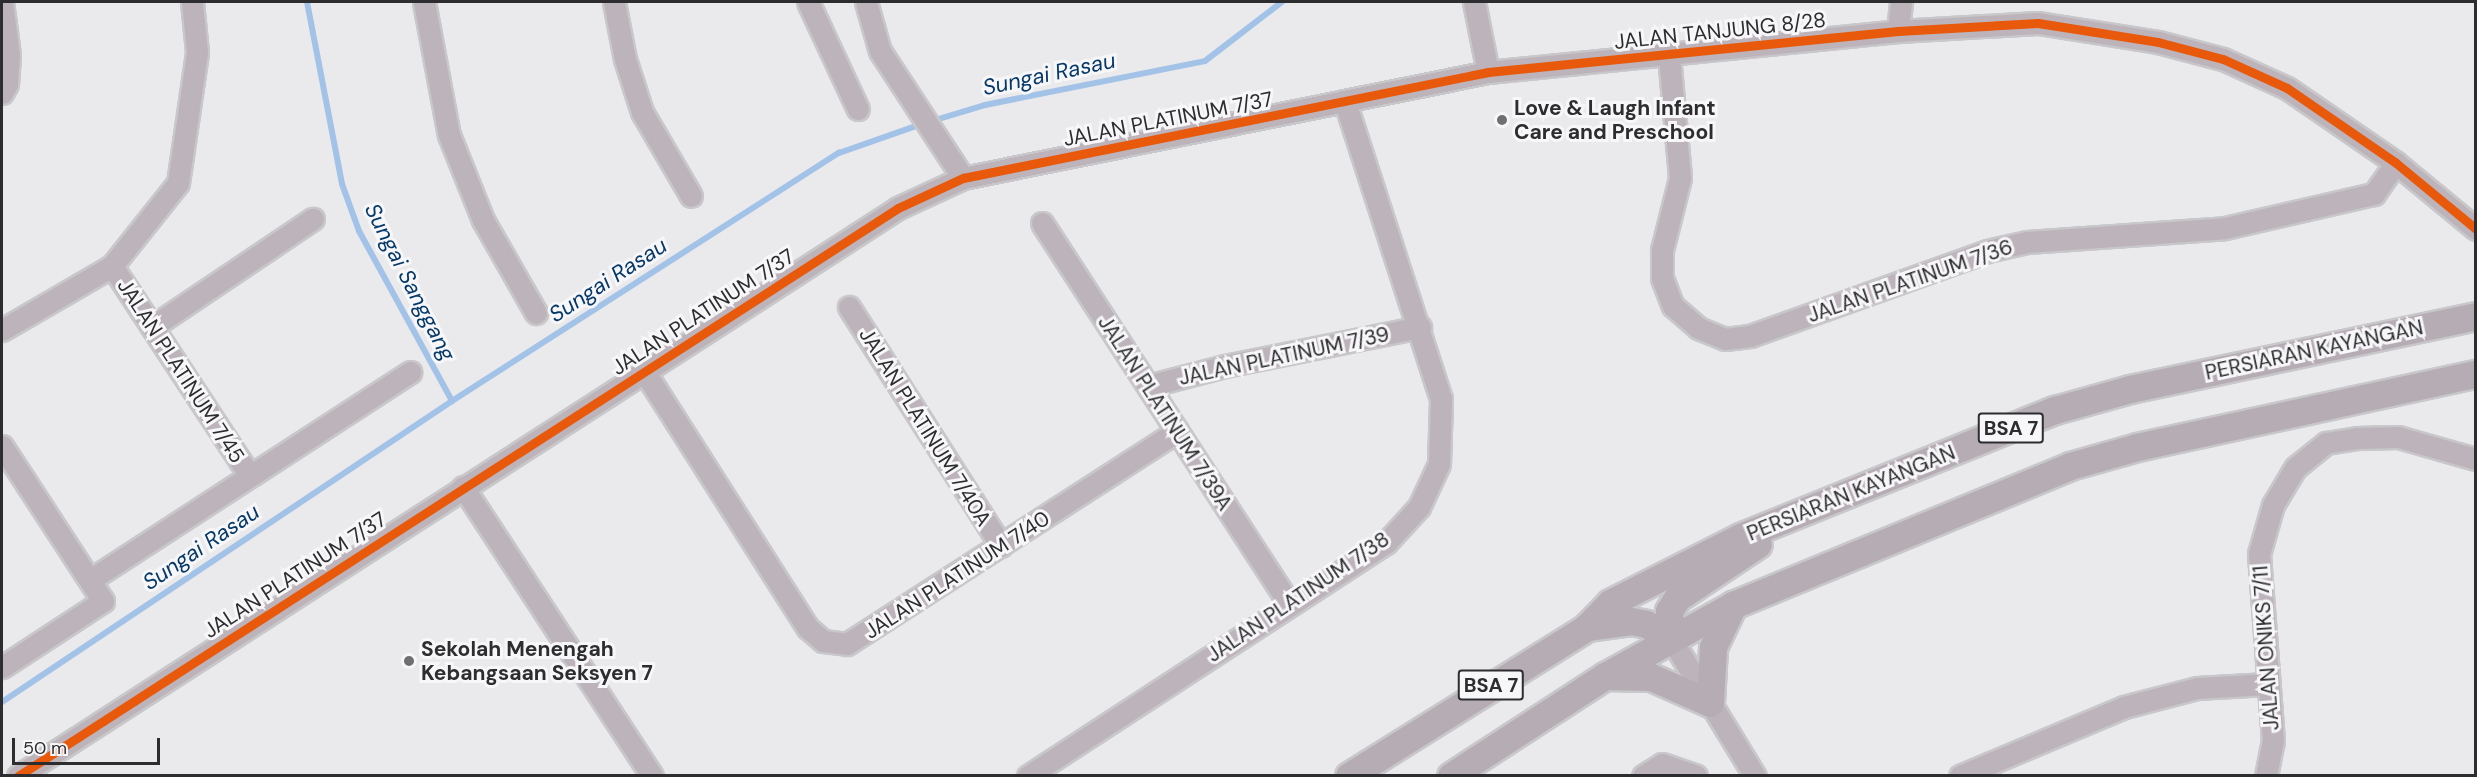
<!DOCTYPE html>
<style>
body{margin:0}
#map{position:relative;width:2477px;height:777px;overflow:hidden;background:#eae9eb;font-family:"DM Sans",sans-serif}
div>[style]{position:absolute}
.stream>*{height:6px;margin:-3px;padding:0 3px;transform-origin:3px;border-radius:3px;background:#a2c2e8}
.roads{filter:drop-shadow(2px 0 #c8c7c9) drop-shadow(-2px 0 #c8c7c9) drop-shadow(0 2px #c8c7c9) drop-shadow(0 -2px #c8c7c9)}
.minor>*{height:21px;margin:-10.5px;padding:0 10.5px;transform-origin:10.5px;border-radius:10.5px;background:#bdb4bb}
.major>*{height:27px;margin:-13.5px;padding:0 13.5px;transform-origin:13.5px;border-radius:13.5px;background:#b6adb4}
.cycleway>*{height:9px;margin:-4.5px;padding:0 4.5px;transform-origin:4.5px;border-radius:4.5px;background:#e8590c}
.dots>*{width:16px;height:16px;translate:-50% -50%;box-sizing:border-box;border:3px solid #f7f6f9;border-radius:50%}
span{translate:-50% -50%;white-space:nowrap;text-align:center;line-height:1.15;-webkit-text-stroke:6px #f7f6f9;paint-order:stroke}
.shield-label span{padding:2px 4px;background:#f7f6f9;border:2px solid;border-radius:4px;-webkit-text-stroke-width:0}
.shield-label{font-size:20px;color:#2d2c2e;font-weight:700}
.street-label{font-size:21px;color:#2d2c2e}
.poi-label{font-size:21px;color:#2d2c2e;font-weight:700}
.left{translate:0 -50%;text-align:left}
.water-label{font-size:22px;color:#053968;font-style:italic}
.frame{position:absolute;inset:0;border:3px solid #2d2c2e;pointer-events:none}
.scale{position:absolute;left:12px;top:738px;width:148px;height:27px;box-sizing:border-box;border:3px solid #2d2c2e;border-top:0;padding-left:8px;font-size:18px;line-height:21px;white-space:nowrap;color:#2d2c2e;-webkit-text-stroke:4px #f7f6f9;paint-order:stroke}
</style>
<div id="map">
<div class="stream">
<i style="left:307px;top:2px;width:185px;rotate:79.1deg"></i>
<i style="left:342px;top:184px;width:50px;rotate:70.1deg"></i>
<i style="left:359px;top:231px;width:194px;rotate:61.3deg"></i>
<i style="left:932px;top:121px;width:55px;rotate:-16.8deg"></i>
<i style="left:985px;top:105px;width:224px;rotate:-11.3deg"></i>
<i style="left:1205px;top:61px;width:97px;rotate:-37.5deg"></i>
<i style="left:2px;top:702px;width:541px;rotate:-33.78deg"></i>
<i style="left:452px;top:401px;width:460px;rotate:-32.7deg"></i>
<i style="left:839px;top:153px;width:88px;rotate:-19.3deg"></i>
</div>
<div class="roads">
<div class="minor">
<i style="left:424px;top:2px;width:135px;rotate:79.4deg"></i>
<i style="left:449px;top:135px;width:92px;rotate:68.2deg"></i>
<i style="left:483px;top:220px;width:107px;rotate:60.3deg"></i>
<i style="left:614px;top:2px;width:58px;rotate:79.1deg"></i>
<i style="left:625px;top:59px;width:56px;rotate:72.2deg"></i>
<i style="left:642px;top:112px;width:97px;rotate:59.7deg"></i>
<i style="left:808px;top:2px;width:118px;rotate:65deg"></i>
<i style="left:866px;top:2px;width:51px;rotate:74.1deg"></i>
<i style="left:880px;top:51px;width:152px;rotate:56.8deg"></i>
<i style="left:1474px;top:2px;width:71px;rotate:78.7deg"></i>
<i style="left:1898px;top:31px;width:29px;rotate:-84deg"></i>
<i style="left:1669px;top:56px;width:122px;rotate:84.8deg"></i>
<i style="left:1680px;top:178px;width:74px;rotate:104deg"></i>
<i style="left:1662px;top:250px;width:28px;rotate:90deg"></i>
<i style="left:1662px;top:278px;width:30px;rotate:69deg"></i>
<i style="left:1673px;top:306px;width:33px;rotate:41deg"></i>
<i style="left:1698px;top:328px;width:29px;rotate:22deg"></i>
<i style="left:1725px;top:339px;width:25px;rotate:-7deg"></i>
<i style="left:1750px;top:336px;width:252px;rotate:-19.7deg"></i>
<i style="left:1987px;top:251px;width:41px;rotate:-12.7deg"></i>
<i style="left:2027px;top:242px;width:198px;rotate:-4deg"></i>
<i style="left:2225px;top:228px;width:153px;rotate:-12.9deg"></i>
<i style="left:2374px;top:194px;width:38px;rotate:-55deg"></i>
<i style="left:2px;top:93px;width:10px;rotate:-61deg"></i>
<i style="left:7px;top:84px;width:29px;rotate:-86deg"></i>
<i style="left:9px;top:55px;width:53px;rotate:-97.5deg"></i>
<i style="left:1042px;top:223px;width:454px;rotate:57deg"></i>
<i style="left:112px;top:266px;width:251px;rotate:56.7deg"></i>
<i style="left:849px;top:307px;width:283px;rotate:57.5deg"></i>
<i style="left:152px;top:327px;width:194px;rotate:-33.9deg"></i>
<i style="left:2px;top:330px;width:127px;rotate:-30.2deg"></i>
<i style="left:112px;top:266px;width:106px;rotate:-51.5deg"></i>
<i style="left:178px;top:183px;width:132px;rotate:-81.7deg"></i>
<i style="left:197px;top:52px;width:50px;rotate:-95.7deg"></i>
<i style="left:644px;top:371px;width:305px;rotate:57.5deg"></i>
<i style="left:808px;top:628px;width:20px;rotate:41deg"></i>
<i style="left:823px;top:641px;width:24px;rotate:7deg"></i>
<i style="left:847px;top:644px;width:393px;rotate:-32.8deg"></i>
<i style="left:1148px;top:386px;width:80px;rotate:-14.6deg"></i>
<i style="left:1225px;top:366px;width:199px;rotate:-11.3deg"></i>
<i style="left:2px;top:446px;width:185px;rotate:56.9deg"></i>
<i style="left:103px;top:601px;width:121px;rotate:146.8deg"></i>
<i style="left:463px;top:487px;width:345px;rotate:56.8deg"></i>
<i style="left:90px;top:580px;width:382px;rotate:-33deg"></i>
<i style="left:1670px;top:637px;width:163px;rotate:58.6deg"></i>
<i style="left:18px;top:776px;width:1047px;rotate:-32.84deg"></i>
<i style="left:898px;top:208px;width:72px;rotate:-24.8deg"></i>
<i style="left:963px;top:178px;width:536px;rotate:-11.41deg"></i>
<i style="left:1488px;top:72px;width:412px;rotate:-5.7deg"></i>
<i style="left:1898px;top:31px;width:140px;rotate:-3.3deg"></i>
<i style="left:2038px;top:23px;width:121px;rotate:9deg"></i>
<i style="left:2158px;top:42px;width:67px;rotate:14.7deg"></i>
<i style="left:2223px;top:59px;width:70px;rotate:24.4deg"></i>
<i style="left:2287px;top:88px;width:132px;rotate:34.5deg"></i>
<i style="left:2396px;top:163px;width:104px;rotate:39.5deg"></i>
<i style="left:1028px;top:776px;width:427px;rotate:-33.1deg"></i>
<i style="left:1386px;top:543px;width:49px;rotate:-47.5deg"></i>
<i style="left:1419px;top:507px;width:47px;rotate:-65.1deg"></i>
<i style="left:1439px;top:464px;width:65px;rotate:-88.2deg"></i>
<i style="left:1441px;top:399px;width:313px;rotate:-107.9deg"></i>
<i style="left:1643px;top:776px;width:22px;rotate:-32deg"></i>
<i style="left:1662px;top:764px;width:36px;rotate:19deg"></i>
<i style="left:1960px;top:776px;width:178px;rotate:-22.8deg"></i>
<i style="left:2124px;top:707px;width:75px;rotate:-14.6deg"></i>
<i style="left:2197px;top:688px;width:70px;rotate:-3.3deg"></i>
<i style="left:2266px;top:776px;width:36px;rotate:-79deg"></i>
<i style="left:2273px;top:741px;width:188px;rotate:-94.3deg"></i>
<i style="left:2259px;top:554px;width:51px;rotate:-74.1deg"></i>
<i style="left:2273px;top:505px;width:43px;rotate:-59.3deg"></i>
<i style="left:2295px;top:468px;width:40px;rotate:-39deg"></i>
<i style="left:2326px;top:443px;width:31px;rotate:-9deg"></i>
<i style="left:2357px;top:438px;width:41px;rotate:-1.4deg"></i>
<i style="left:2398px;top:437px;width:81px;rotate:15.8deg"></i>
</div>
<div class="major">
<i style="left:1587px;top:627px;width:44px;rotate:-7.8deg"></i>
<i style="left:1631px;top:621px;width:15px;rotate:11deg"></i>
<i style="left:1646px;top:624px;width:27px;rotate:28deg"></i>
<i style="left:1670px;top:637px;width:26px;rotate:-92deg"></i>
<i style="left:1669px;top:611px;width:15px;rotate:-58deg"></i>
<i style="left:1677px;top:598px;width:97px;rotate:-33.7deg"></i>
<i style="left:1605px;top:676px;width:46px;rotate:1.2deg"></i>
<i style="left:1651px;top:677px;width:64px;rotate:23.8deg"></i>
<i style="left:1710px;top:703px;width:56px;rotate:-86.9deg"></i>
<i style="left:1713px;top:647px;width:47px;rotate:-64.5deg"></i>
<i style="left:1349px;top:776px;width:281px;rotate:-32deg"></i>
<i style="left:1587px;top:627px;width:33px;rotate:-46deg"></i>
<i style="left:1610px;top:603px;width:146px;rotate:-26.9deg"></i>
<i style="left:1740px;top:537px;width:340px;rotate:-22deg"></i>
<i style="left:2055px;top:410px;width:78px;rotate:-15.6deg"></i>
<i style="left:2130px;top:389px;width:354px;rotate:-11.9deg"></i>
<i style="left:1451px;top:776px;width:184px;rotate:-33deg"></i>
<i style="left:1605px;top:676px;width:146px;rotate:-29deg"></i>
<i style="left:1733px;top:605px;width:365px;rotate:-22.4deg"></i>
<i style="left:2070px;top:466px;width:70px;rotate:-15.8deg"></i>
<i style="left:2137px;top:447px;width:347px;rotate:-12.2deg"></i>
</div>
</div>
<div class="cycleway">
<i style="left:18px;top:776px;width:1047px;rotate:-32.84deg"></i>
<i style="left:898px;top:208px;width:72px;rotate:-24.8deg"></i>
<i style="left:963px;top:178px;width:536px;rotate:-11.41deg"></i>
<i style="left:1488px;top:72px;width:412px;rotate:-5.7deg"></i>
<i style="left:1898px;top:31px;width:140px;rotate:-3.3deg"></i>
<i style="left:2038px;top:23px;width:121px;rotate:9deg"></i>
<i style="left:2158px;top:42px;width:67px;rotate:14.7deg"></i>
<i style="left:2223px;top:59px;width:70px;rotate:24.4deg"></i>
<i style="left:2287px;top:88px;width:132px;rotate:34.5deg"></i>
<i style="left:2396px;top:163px;width:104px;rotate:39.5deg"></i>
</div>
<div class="dots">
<i style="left:1502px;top:120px;background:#6f6e70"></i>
<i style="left:409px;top:661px;background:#6f6e70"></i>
</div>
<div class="shield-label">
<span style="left:2011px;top:428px">BSA 7</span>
<span style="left:1491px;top:685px">BSA 7</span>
</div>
<div class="street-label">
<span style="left:1720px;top:31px;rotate:-6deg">JALAN TANJUNG 8/28</span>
<span style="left:1168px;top:119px;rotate:-11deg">JALAN PLATINUM 7/37</span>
<span style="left:1910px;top:281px;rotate:-19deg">JALAN PLATINUM 7/36</span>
<span style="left:703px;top:312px;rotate:-33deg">JALAN PLATINUM 7/37</span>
<span style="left:2314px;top:350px;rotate:-12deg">PERSIARAN KAYANGAN</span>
<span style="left:1284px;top:356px;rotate:-12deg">JALAN PLATINUM 7/39</span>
<span style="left:181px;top:371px;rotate:57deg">JALAN PLATINUM 7/45</span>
<span style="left:1165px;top:413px;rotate:57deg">JALAN PLATINUM 7/39A</span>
<span style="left:925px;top:427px;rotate:58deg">JALAN PLATINUM 7/40A</span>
<span style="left:1851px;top:493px;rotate:-22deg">PERSIARAN KAYANGAN</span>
<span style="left:295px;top:575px;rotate:-33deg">JALAN PLATINUM 7/37</span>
<span style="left:957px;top:575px;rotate:-33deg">JALAN PLATINUM 7/40</span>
<span style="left:1298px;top:597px;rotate:-34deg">JALAN PLATINUM 7/38</span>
<span style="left:2266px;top:648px;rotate:-94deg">JALAN ONIKS 7/11</span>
</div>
<div class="poi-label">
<span class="left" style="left:1514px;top:120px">Love &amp; Laugh Infant<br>Care and Preschool</span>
<span class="left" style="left:421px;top:661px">Sekolah Menengah<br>Kebangsaan Seksyen 7</span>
</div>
<div class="water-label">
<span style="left:1049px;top:74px;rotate:-12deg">Sungai Rasau</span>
<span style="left:608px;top:280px;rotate:-33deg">Sungai Rasau</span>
<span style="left:410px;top:282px;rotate:63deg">Sungai Sanggang</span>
<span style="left:201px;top:547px;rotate:-34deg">Sungai Rasau</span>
</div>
<div class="frame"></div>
<div class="scale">50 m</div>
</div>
